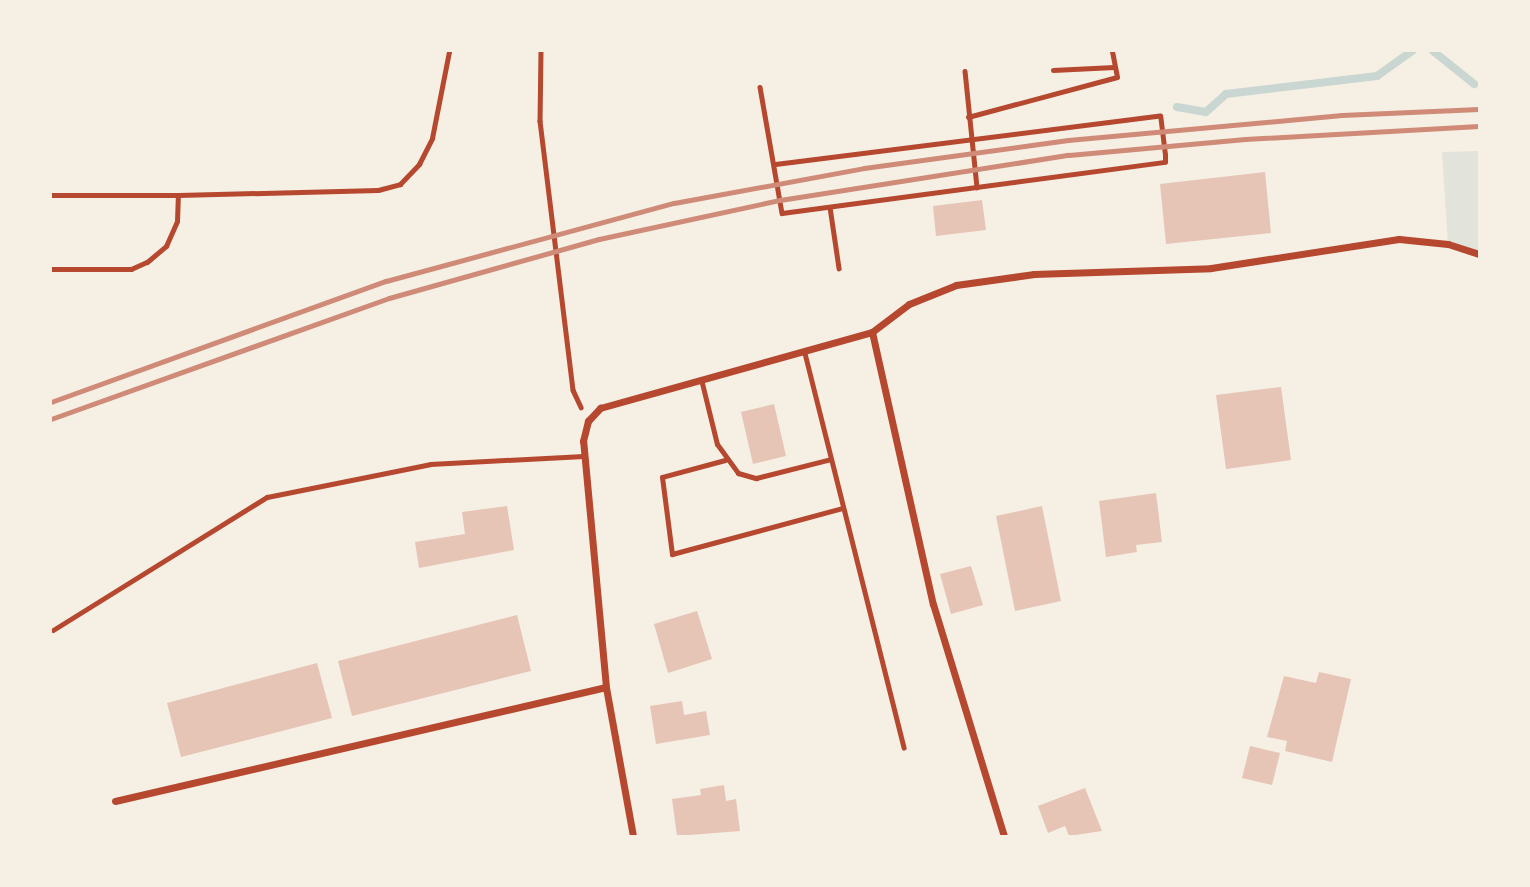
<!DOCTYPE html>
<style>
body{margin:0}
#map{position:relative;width:1530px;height:887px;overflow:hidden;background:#f6efe4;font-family:"Work Sans",sans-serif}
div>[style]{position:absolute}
.green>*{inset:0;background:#e2e4dc}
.stream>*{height:8px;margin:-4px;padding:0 4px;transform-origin:4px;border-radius:4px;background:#c9d6d2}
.building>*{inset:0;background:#e6c5b7}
.path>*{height:4.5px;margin:-2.25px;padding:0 2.25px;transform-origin:2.25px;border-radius:2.25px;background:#b5482f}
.service>*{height:5px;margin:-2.5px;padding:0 2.5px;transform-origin:2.5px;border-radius:2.5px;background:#b5482f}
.minor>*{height:7px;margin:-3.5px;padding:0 3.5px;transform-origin:3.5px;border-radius:3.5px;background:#b5482f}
.rail>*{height:5px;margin:-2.5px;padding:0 2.5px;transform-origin:2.5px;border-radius:2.5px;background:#cf8b77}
span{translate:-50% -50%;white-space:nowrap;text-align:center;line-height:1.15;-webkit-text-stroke:7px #f6efe4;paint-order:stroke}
.frame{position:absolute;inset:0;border:52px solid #f6efe4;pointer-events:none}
</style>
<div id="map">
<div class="green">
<i style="clip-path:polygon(1479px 151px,1479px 254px,1448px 244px,1442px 152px)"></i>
</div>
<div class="stream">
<i style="left:1433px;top:51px;width:53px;rotate:38.8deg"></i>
<i style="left:1177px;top:107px;width:29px;rotate:10deg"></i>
<i style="left:1206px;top:112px;width:27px;rotate:-42deg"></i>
<i style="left:1226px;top:94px;width:152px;rotate:-6.8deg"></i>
<i style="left:1377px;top:76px;width:43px;rotate:-35.5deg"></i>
</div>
<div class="building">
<i style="clip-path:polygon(1265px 172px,1271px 233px,1166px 244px,1160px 184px)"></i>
<i style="clip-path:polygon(982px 200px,986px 230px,936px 236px,933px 206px)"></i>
<i style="clip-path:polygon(1281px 387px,1291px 460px,1226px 469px,1216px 395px)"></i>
<i style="clip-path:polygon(774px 404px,786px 456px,753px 464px,741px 412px)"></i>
<i style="clip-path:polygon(1156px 493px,1162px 542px,1136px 545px,1137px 552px,1106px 557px,1099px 501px)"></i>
<i style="clip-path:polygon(507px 506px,514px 550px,419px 568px,415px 542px,465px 534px,462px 512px)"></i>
<i style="clip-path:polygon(1042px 506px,1061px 601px,1015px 611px,996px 516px)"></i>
<i style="clip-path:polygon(971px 566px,983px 605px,951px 614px,940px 574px)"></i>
<i style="clip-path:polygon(697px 611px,712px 659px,668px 673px,654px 624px)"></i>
<i style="clip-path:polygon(517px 615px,531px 671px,352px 716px,338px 661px)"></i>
<i style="clip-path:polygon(317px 663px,332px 718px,181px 757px,167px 703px)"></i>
<i style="clip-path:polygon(1319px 672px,1351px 679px,1332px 762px,1285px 751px,1287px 741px,1267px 737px,1284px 676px,1316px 683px)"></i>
<i style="clip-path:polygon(682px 701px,684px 715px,706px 711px,710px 735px,656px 744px,650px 706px)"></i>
<i style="clip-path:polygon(1250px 746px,1280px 753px,1272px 785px,1242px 778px)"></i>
<i style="clip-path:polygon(724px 785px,726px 801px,736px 799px,740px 831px,677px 836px,672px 799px,701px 795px,700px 789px)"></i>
<i style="clip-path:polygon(1085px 788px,1102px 831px,1069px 836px,1065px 826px,1048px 833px,1038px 806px)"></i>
</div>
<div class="path">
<i style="left:541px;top:51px;width:70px;rotate:90.8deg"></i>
<i style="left:540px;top:121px;width:271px;rotate:83deg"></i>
<i style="left:573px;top:390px;width:19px;rotate:65deg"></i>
<i style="left:1053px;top:70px;width:61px;rotate:-2.8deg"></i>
<i style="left:965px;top:71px;width:117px;rotate:84.1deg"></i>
<i style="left:760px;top:87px;width:128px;rotate:80.1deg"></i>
<i style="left:782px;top:213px;width:386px;rotate:-7.6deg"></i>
<i style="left:1165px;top:162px;width:7px;rotate:-90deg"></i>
<i style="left:1165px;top:155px;width:39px;rotate:-97deg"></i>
<i style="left:1160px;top:116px;width:389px;rotate:172.8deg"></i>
<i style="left:968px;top:117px;width:154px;rotate:-15deg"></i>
<i style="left:1117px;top:77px;width:26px;rotate:-101deg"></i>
<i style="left:830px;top:207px;width:62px;rotate:81.6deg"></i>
</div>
<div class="service">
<i style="left:51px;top:195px;width:127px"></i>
<i style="left:51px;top:269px;width:80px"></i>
<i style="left:131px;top:269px;width:17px;rotate:-24deg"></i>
<i style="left:147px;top:262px;width:25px;rotate:-40deg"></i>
<i style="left:166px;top:246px;width:27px;rotate:-66deg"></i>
<i style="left:177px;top:221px;width:26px;rotate:-88deg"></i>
<i style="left:178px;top:195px;width:200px;rotate:-1.4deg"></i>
<i style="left:378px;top:190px;width:23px;rotate:-15deg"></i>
<i style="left:400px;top:184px;width:28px;rotate:-46deg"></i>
<i style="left:419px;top:164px;width:29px;rotate:-63deg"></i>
<i style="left:432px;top:138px;width:89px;rotate:-78.9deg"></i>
<i style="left:804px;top:351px;width:409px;rotate:75.9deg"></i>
<i style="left:701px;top:379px;width:67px;rotate:76.2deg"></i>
<i style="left:717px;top:444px;width:36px;rotate:54deg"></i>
<i style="left:738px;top:473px;width:19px;rotate:16deg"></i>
<i style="left:756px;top:478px;width:77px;rotate:-14.2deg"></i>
<i style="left:725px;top:460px;width:65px;rotate:164.9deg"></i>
<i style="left:662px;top:477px;width:78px;rotate:82.6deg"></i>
<i style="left:672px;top:554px;width:177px;rotate:-15.1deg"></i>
<i style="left:53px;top:630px;width:252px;rotate:-31.9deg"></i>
<i style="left:267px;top:497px;width:166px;rotate:-11.4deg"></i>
<i style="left:430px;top:464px;width:154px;rotate:-3deg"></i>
</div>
<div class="minor">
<i style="left:872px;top:332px;width:279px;rotate:77.4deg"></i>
<i style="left:933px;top:604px;width:243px;rotate:73deg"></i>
<i style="left:115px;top:801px;width:504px;rotate:-13.07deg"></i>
<i style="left:633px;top:836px;width:151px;rotate:-100.3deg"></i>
<i style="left:606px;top:687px;width:247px;rotate:-95.3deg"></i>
<i style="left:583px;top:441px;width:21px;rotate:-76deg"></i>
<i style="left:588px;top:421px;width:18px;rotate:-47deg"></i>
<i style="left:600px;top:408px;width:282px;rotate:-15.6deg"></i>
<i style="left:872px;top:332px;width:46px;rotate:-37.1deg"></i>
<i style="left:909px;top:304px;width:51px;rotate:-22deg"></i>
<i style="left:956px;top:285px;width:79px;rotate:-8deg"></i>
<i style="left:1034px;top:274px;width:177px;rotate:-1.9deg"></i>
<i style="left:1211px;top:268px;width:190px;rotate:-8.8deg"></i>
<i style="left:1399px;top:239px;width:49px;rotate:5.8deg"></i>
<i style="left:1448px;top:244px;width:33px;rotate:18deg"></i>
</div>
<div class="rail">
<i style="left:51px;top:402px;width:356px;rotate:-19.9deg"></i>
<i style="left:386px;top:281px;width:298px;rotate:-15.2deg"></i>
<i style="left:674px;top:203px;width:193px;rotate:-10.4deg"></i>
<i style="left:864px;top:168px;width:206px;rotate:-7.8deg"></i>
<i style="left:1068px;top:140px;width:275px;rotate:-5.2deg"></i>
<i style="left:1342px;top:115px;width:137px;rotate:-2.5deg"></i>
<i style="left:51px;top:419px;width:359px;rotate:-19.7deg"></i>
<i style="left:389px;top:298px;width:218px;rotate:-15.7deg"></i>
<i style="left:599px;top:239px;width:185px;rotate:-12.2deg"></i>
<i style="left:780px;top:200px;width:292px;rotate:-8.9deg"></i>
<i style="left:1069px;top:155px;width:177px;rotate:-5.2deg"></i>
<i style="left:1245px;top:139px;width:234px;rotate:-3.2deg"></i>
</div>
<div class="frame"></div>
</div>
